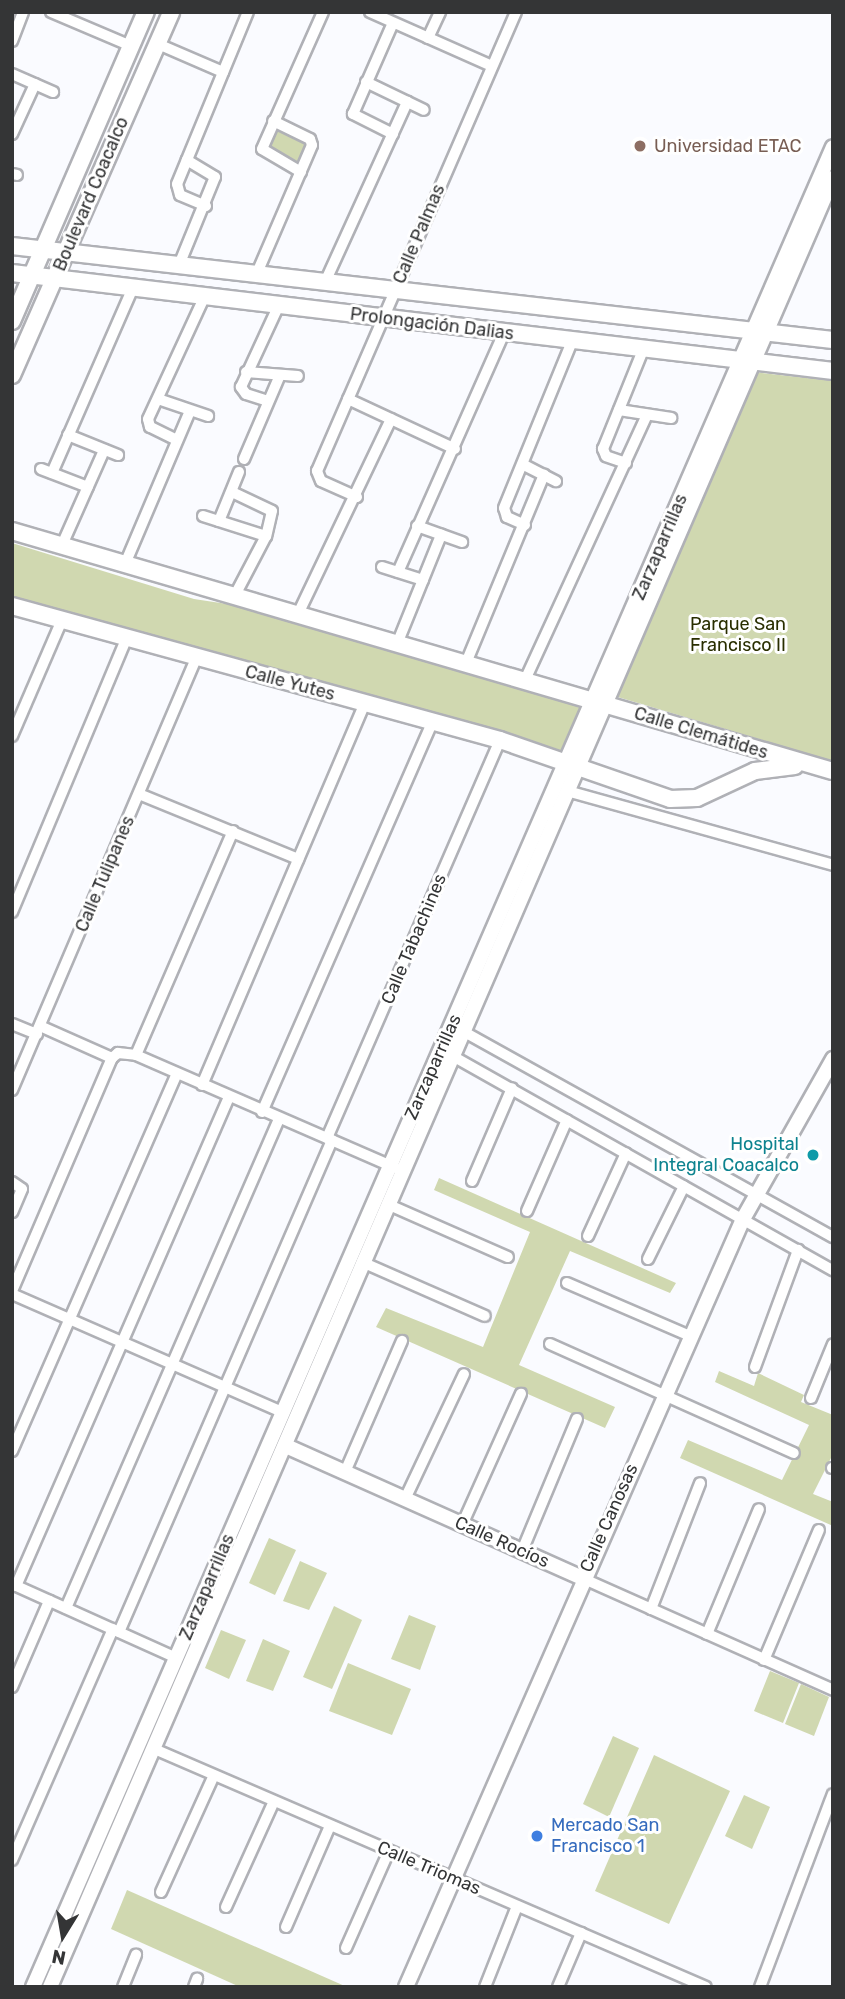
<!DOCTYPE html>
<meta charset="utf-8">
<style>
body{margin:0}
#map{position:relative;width:845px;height:1999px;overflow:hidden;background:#fafbff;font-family:Rubik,sans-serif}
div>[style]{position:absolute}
.green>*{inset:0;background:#d0d8b0}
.roads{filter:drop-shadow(2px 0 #b0b1b6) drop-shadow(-2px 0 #b0b1b6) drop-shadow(0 2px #b0b1b6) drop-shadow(0 -2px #b0b1b6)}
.minor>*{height:10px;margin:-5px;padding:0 5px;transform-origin:5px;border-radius:5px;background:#fff}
.tertiary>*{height:14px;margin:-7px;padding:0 7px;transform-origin:7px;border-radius:7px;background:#fff}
.secondary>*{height:16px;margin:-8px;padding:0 8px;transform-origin:8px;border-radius:8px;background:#fff}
.dots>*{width:19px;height:19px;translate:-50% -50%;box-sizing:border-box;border:4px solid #fff;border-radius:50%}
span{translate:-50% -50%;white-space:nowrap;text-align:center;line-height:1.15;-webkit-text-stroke:6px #fff;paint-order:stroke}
.education-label{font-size:18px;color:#785e54}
.left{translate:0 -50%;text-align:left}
.street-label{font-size:18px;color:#343536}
.park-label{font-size:18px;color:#292e00}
.culture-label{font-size:18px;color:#0d838f}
.right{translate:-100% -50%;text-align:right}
.shop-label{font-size:18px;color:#366cbe}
.frame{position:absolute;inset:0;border:14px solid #343536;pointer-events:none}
.north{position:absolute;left:28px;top:1901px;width:70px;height:70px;-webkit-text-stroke:5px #fff;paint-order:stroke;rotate:191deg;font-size:19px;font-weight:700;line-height:28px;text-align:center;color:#343536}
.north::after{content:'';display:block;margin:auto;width:24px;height:32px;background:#343536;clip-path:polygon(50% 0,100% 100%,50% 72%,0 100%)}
</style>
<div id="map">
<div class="green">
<i style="clip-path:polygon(275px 124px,311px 143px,301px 168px,265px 149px)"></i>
<i style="clip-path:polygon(745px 371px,833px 381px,833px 761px,611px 695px)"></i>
<i style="clip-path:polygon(12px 543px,194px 599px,247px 607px,581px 705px,562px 751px,12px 601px)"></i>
<i style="clip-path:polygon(439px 1178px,676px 1283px,670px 1293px,570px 1251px,519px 1365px,615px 1407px,605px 1428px,376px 1327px,386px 1308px,483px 1347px,530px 1232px,434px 1190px)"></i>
<i style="clip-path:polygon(719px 1371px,754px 1386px,758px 1373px,804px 1395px,801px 1402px,833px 1415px,833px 1454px,813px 1494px,833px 1502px,833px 1526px,680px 1458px,688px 1440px,782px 1480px,809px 1425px,715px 1382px)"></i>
<i style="clip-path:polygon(269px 1538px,296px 1550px,275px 1595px,249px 1583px)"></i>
<i style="clip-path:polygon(300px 1561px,327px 1573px,309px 1610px,283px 1601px)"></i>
<i style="clip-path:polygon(334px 1606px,362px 1620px,332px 1689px,303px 1677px)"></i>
<i style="clip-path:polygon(409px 1615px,436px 1626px,420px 1670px,391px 1659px)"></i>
<i style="clip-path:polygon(221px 1630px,246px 1640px,229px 1679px,205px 1668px)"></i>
<i style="clip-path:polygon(263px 1639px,290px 1651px,273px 1691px,246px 1681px)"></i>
<i style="clip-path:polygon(348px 1663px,411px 1689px,392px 1735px,329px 1711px)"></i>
<i style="clip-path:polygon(770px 1671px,799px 1683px,783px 1723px,754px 1711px)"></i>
<i style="clip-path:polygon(801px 1684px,829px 1697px,814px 1736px,785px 1724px)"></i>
<i style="clip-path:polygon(613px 1736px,639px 1748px,609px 1817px,583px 1804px)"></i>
<i style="clip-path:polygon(654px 1755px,730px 1791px,669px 1924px,595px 1891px)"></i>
<i style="clip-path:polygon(744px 1795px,770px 1807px,752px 1849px,725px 1836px)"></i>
<i style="clip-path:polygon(127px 1890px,347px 1987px,240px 1987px,111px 1929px)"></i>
</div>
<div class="roads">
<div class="minor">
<i style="left:51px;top:12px;width:87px;rotate:23deg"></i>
<i style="left:370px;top:12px;width:133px;rotate:23.9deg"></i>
<i style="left:428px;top:38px;width:29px;rotate:-65deg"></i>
<i style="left:12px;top:41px;width:31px;rotate:-69deg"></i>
<i style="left:158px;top:44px;width:71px;rotate:23.3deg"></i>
<i style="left:12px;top:74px;width:45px;rotate:23.7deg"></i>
<i style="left:366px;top:82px;width:64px;rotate:25.8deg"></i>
<i style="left:12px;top:134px;width:55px;rotate:-65.3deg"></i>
<i style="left:393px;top:134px;width:45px;rotate:-153.4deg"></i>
<i style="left:353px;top:114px;width:99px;rotate:-66.3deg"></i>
<i style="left:301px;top:172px;width:45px;rotate:-149.5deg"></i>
<i style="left:262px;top:149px;width:150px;rotate:-66deg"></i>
<i style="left:12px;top:174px;width:5px;rotate:11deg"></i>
<i style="left:206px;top:206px;width:28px;rotate:-157deg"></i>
<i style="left:180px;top:195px;width:11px;rotate:-105deg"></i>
<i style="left:177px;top:184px;width:186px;rotate:-67.6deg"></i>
<i style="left:179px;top:265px;width:95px;rotate:-67.8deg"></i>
<i style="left:215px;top:177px;width:33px;rotate:-149deg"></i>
<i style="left:257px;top:273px;width:139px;rotate:-66.7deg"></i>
<i style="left:312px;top:145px;width:6px;rotate:-108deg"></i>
<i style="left:310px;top:139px;width:41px;rotate:-154.1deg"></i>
<i style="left:326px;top:280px;width:196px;rotate:-65.5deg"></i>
<i style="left:246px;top:372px;width:52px;rotate:4.4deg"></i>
<i style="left:158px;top:399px;width:53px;rotate:18.8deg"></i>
<i style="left:348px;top:399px;width:118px;rotate:25deg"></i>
<i style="left:268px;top:401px;width:23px;rotate:-162deg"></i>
<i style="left:246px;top:394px;width:9px;rotate:-126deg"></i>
<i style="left:241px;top:387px;width:88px;rotate:-65.2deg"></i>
<i style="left:619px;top:410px;width:53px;rotate:8.7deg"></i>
<i style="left:68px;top:435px;width:54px;rotate:21.8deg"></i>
<i style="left:177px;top:440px;width:30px;rotate:-154deg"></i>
<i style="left:150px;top:427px;width:8px;rotate:-104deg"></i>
<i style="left:148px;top:419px;width:133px;rotate:-65.2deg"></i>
<i style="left:244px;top:459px;width:91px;rotate:-66.8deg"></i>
<i style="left:626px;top:463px;width:21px;rotate:-161deg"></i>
<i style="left:606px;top:456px;width:8px;rotate:-113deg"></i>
<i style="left:603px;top:449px;width:107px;rotate:-68deg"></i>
<i style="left:524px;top:465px;width:36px;rotate:27deg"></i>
<i style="left:41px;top:469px;width:50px;rotate:21deg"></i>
<i style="left:52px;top:473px;width:200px;rotate:-66.4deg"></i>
<i style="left:232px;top:492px;width:44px;rotate:25.4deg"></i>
<i style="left:272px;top:511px;width:26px;rotate:103deg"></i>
<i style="left:266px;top:536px;width:69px;rotate:117.7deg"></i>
<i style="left:357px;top:497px;width:39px;rotate:-156deg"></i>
<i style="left:321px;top:481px;width:11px;rotate:-112deg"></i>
<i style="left:317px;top:471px;width:500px;rotate:-66.56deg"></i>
<i style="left:203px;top:516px;width:66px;rotate:17.6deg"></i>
<i style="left:219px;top:521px;width:53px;rotate:-67.8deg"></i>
<i style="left:525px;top:525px;width:20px;rotate:-156deg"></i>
<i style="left:507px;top:517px;width:9px;rotate:-108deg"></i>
<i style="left:504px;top:508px;width:180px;rotate:-67.8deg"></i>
<i style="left:417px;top:526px;width:48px;rotate:19.6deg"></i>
<i style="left:62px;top:545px;width:104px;rotate:-66.1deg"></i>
<i style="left:125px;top:564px;width:166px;rotate:-67deg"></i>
<i style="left:382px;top:567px;width:43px;rotate:17.6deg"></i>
<i style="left:398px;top:572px;width:261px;rotate:-66.1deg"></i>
<i style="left:298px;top:614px;width:216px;rotate:-64.5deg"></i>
<i style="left:397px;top:644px;width:118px;rotate:-68deg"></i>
<i style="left:466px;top:663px;width:204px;rotate:-67.5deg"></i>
<i style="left:525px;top:680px;width:292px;rotate:-65.3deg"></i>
<i style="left:12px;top:736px;width:126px;rotate:-66.7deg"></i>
<i style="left:567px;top:791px;width:276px;rotate:15.5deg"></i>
<i style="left:139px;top:794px;width:172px;rotate:22.2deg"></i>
<i style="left:12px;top:912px;width:298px;rotate:-67.3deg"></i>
<i style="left:12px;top:1024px;width:27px;rotate:22deg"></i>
<i style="left:40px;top:1026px;width:79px;rotate:24deg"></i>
<i style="left:112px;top:1058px;width:8px;rotate:-40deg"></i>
<i style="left:118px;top:1053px;width:18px;rotate:6deg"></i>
<i style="left:136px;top:1055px;width:283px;rotate:23.5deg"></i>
<i style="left:459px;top:1029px;width:428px;rotate:29.1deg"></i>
<i style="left:449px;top:1054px;width:441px;rotate:29.4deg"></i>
<i style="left:136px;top:1055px;width:244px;rotate:-66.6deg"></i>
<i style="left:202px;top:1085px;width:415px;rotate:-66.9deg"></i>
<i style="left:12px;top:1090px;width:471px;rotate:-66.9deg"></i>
<i style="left:262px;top:1112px;width:427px;rotate:-66.4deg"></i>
<i style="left:327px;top:1138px;width:434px;rotate:-66.5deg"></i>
<i style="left:472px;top:1181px;width:101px;rotate:-66.7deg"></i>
<i style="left:12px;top:1182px;width:12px;rotate:35deg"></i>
<i style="left:22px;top:1189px;width:25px;rotate:113deg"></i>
<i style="left:387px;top:1204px;width:132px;rotate:23.7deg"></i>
<i style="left:527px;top:1211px;width:99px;rotate:-66.3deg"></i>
<i style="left:588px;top:1236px;width:91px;rotate:-65.4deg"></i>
<i style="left:648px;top:1259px;width:81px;rotate:-63.7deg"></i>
<i style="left:362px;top:1262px;width:134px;rotate:23.7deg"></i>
<i style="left:567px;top:1283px;width:134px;rotate:23.3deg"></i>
<i style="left:12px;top:1291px;width:254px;rotate:-66.8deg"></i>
<i style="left:12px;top:1294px;width:295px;rotate:23.6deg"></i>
<i style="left:550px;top:1344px;width:267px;rotate:24.1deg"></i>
<i style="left:755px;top:1367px;width:125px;rotate:-69.8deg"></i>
<i style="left:811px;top:1398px;width:58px;rotate:-67.8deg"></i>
<i style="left:12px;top:1451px;width:410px;rotate:-66.4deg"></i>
<i style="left:832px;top:1468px;width:1px"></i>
<i style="left:345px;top:1472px;width:143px;rotate:-66.5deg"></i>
<i style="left:405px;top:1499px;width:138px;rotate:-64.7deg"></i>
<i style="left:462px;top:1525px;width:144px;rotate:-65.8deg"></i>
<i style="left:522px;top:1551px;width:143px;rotate:-67.4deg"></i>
<i style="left:582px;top:1578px;width:275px;rotate:24deg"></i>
<i style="left:12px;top:1584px;width:181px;rotate:24.2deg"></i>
<i style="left:16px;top:1586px;width:533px;rotate:-66.46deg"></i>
<i style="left:66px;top:1608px;width:533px;rotate:-66.46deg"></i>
<i style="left:651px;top:1609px;width:135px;rotate:-68.7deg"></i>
<i style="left:119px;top:1632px;width:536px;rotate:-66.59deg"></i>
<i style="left:707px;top:1634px;width:135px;rotate:-67.4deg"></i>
<i style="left:764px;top:1660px;width:141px;rotate:-67.1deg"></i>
<i style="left:12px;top:1687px;width:94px;rotate:-66.7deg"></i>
<i style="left:152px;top:1748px;width:603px;rotate:23.34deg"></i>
<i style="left:12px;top:1860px;width:252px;rotate:-66.4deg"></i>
<i style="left:161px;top:1892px;width:128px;rotate:-65.6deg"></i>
<i style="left:226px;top:1907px;width:116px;rotate:-65.6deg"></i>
<i style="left:286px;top:1927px;width:110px;rotate:-66.5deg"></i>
<i style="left:346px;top:1948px;width:106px;rotate:-66.1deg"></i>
<i style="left:123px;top:1987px;width:35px;rotate:-68deg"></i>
<i style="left:194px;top:1987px;width:9px;rotate:-69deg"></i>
<i style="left:485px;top:1987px;width:87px;rotate:-68.4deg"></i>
<i style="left:558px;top:1987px;width:59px;rotate:-66.9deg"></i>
<i style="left:760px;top:1987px;width:206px;rotate:-69.3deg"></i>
</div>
<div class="tertiary">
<i style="left:286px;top:1446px;width:324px;rotate:24deg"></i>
<i style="left:33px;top:1987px;width:2006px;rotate:-66.5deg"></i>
<i style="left:50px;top:1987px;width:1971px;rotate:-66.6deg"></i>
<i style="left:406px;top:1987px;width:839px;rotate:-66.31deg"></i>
<i style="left:743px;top:1219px;width:184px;rotate:-60.6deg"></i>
</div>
<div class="secondary">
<i style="left:12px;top:246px;width:826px;rotate:6.53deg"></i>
<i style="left:12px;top:273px;width:827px;rotate:6.81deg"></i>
<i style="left:12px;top:321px;width:337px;rotate:-66.6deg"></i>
<i style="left:12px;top:375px;width:396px;rotate:-66.3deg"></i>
<i style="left:12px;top:531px;width:855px;rotate:16.3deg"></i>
<i style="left:12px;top:606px;width:506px;rotate:15.35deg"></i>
<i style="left:500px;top:740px;width:180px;rotate:19.1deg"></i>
<i style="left:670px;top:799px;width:27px;rotate:-2deg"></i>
<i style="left:697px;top:798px;width:64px;rotate:-25deg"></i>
<i style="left:755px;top:771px;width:40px;rotate:-7.1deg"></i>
</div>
</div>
<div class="dots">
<i style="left:640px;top:146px;background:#8d6e63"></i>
<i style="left:813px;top:1155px;background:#0f9aa8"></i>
<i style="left:537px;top:1836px;background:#3f7fe0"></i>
</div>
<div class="education-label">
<span class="left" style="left:654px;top:146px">Universidad ETAC</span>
</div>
<div class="street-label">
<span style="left:91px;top:194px;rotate:-67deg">Boulevard Coacalco</span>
<span style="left:419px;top:234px;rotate:-67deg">Calle Palmas</span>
<span style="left:432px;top:324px;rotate:7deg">Prolongación Dalias</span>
<span style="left:660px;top:547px;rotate:-67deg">Zarzaparrillas</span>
<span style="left:290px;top:683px;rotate:15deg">Calle Yutes</span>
<span style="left:701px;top:733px;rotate:17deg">Calle Clemátides</span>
<span style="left:105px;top:874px;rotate:-67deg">Calle Tulipanes</span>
<span style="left:414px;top:939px;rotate:-67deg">Calle Tabachines</span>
<span style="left:433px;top:1067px;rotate:-66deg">Zarzaparrillas</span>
<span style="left:609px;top:1518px;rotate:-66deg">Calle Canosas</span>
<span style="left:502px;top:1542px;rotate:24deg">Calle Rocíos</span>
<span style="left:207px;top:1587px;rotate:-67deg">Zarzaparrillas</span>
<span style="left:429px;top:1868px;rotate:23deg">Calle Triomas</span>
</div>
<div class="park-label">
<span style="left:738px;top:635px">Parque San<br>Francisco II</span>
</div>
<div class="culture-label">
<span class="right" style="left:799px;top:1155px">Hospital<br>Integral Coacalco</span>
</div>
<div class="shop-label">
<span class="left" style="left:551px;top:1836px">Mercado San<br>Francisco 1</span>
</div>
<div class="frame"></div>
<div class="north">N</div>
</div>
